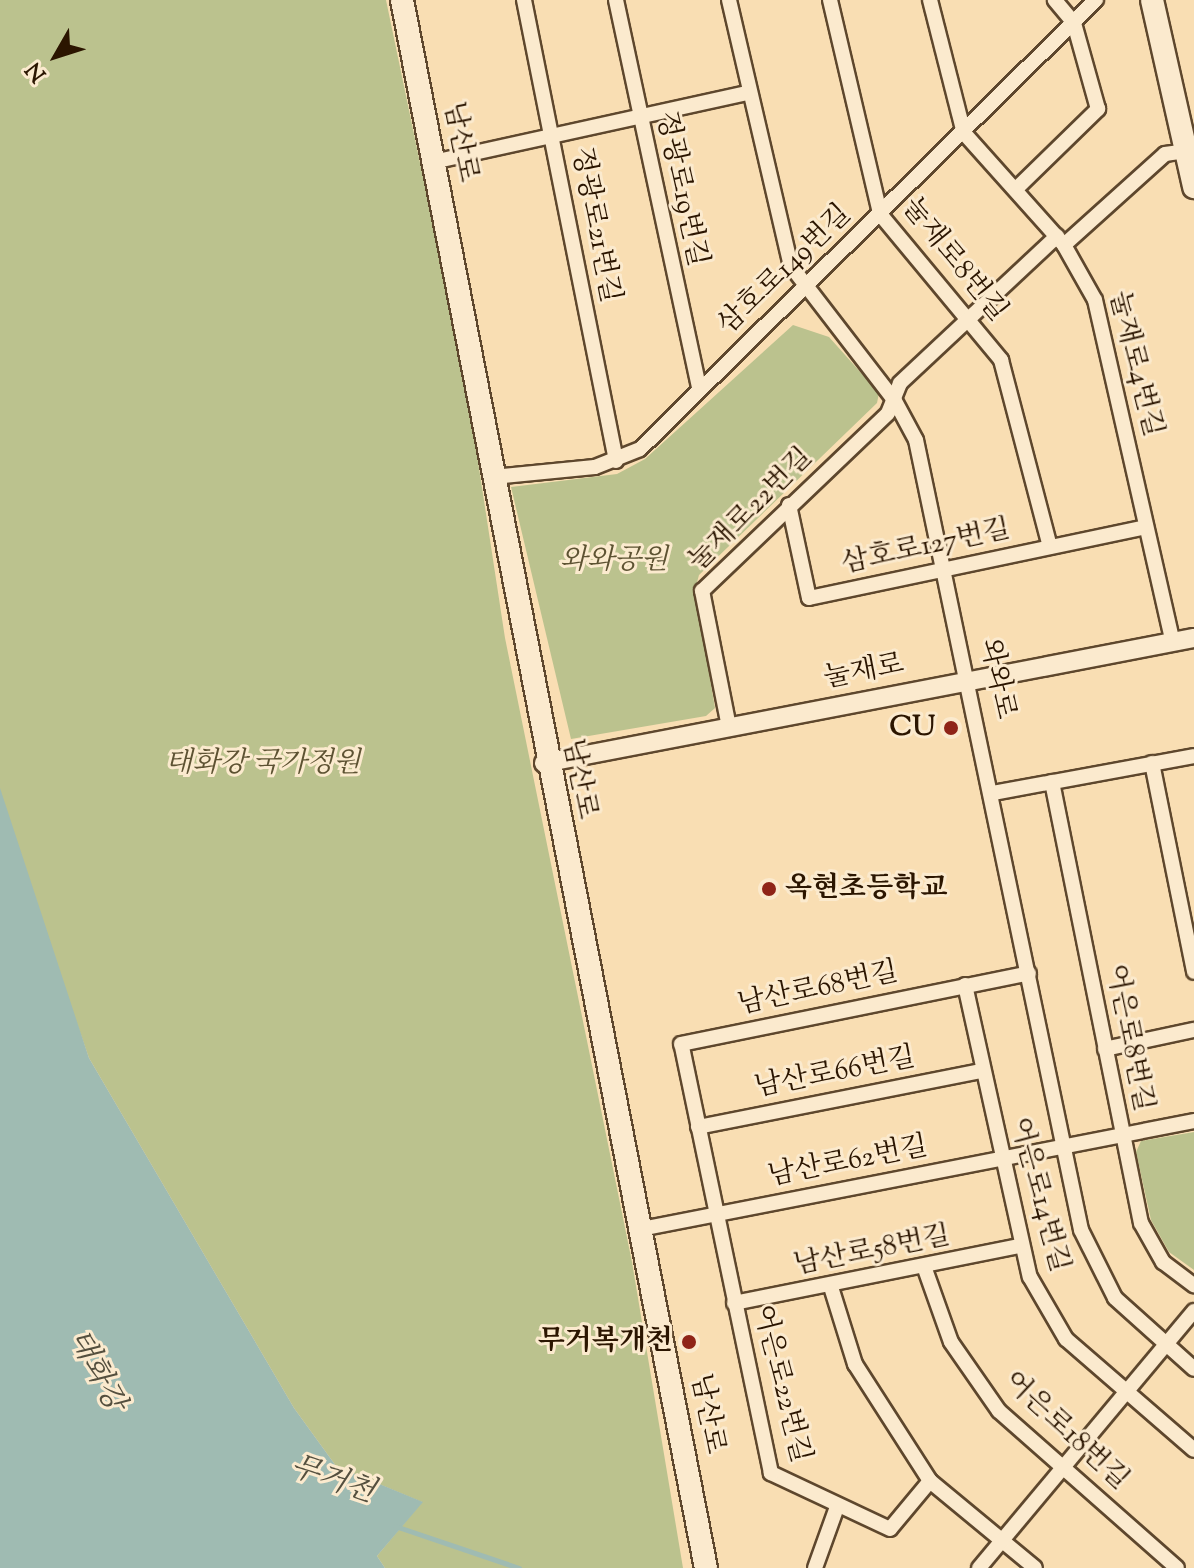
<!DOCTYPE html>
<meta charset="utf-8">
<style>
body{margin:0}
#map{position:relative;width:1194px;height:1568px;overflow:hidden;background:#f9deb3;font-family:"Sorts Mill Goudy","Noto Serif KR",serif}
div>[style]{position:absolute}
.green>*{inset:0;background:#bbc28e}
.water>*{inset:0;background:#9fbbb2}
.stream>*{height:5px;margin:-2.5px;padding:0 2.5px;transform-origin:2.5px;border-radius:2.5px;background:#9fbbb2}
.roads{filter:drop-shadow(2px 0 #5e472d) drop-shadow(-2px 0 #5e472d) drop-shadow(0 2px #5e472d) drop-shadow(0 -2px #5e472d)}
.minor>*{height:14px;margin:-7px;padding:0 7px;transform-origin:7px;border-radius:7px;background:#fbeace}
.tertiary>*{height:18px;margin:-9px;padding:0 9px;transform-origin:9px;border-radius:9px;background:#fbeace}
.secondary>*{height:22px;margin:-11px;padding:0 11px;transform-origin:11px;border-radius:11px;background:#fbeace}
.dots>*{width:22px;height:22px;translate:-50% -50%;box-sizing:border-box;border:4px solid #fbeace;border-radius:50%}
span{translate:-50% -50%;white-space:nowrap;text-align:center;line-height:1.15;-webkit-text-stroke:6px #fbeace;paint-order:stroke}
.street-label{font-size:28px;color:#2b1500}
.park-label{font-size:28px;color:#5d5232;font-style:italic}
.poi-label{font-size:28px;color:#2b1500;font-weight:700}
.right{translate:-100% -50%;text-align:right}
.left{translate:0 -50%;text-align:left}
.water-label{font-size:30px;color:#544f3e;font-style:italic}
.north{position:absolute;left:16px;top:16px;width:80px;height:80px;-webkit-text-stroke:6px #fbeace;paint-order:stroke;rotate:231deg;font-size:22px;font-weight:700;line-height:32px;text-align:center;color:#2b1500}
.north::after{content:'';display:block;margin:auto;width:28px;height:36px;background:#2b1500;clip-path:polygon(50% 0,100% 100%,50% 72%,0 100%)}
</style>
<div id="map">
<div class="green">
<i style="clip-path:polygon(0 0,386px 0,466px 383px,505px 638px,632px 1262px,683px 1568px,385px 1568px,377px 1556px,422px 1502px,336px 1466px,294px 1408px,89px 1058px,0 802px)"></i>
<i style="clip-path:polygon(793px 325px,829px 337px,879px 393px,877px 403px,699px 575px,695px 590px,715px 708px,706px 716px,571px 739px,511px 487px,617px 474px,645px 459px)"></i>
<i style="clip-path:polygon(1194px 1132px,1194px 1270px,1169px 1252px,1151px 1220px,1136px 1152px,1141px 1141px)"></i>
</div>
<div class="water">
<i style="clip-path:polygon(0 788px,89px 1058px,294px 1408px,336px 1466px,423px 1502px,377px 1556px,385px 1568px,0 1568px)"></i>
</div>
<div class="stream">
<i style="left:395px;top:1526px;width:131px;rotate:18.7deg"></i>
</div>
<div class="roads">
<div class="minor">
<i style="left:524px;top:0;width:470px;rotate:78.7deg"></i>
<i style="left:616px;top:0;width:397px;rotate:77.9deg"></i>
<i style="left:729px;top:0;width:273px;rotate:76.9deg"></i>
<i style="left:791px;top:266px;width:170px;rotate:52.4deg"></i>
<i style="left:895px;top:401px;width:44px;rotate:61.7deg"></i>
<i style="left:916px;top:440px;width:807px;rotate:78.2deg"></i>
<i style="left:1081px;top:1230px;width:76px;rotate:63.4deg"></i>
<i style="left:1115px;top:1298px;width:106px;rotate:41.9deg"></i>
<i style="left:830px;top:0;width:220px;rotate:76.8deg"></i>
<i style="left:880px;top:214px;width:190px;rotate:50.3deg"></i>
<i style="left:1001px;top:360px;width:193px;rotate:75.3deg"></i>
<i style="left:930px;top:0;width:137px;rotate:75.7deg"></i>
<i style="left:964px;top:133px;width:150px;rotate:48.2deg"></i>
<i style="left:1064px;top:245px;width:63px;rotate:60.6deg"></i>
<i style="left:1095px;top:300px;width:351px;rotate:77.2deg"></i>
<i style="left:433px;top:162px;width:322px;rotate:-12.4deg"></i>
<i style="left:1016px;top:189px;width:115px;rotate:-44.3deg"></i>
<i style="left:1098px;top:109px;width:89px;rotate:-105.6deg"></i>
<i style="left:1074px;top:23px;width:30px;rotate:-130deg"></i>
<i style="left:1064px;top:245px;width:136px;rotate:-42deg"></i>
<i style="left:1165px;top:154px;width:21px;rotate:-8deg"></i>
<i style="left:493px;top:477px;width:102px;rotate:-5.6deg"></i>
<i style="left:595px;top:467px;width:48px;rotate:-21.8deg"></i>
<i style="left:640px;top:449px;width:640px;rotate:-44.56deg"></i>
<i style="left:789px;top:505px;width:95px;rotate:77.9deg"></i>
<i style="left:809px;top:598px;width:344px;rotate:-11.9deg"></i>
<i style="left:729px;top:727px;width:139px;rotate:-101.2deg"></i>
<i style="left:702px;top:591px;width:257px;rotate:-43.7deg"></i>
<i style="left:888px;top:413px;width:32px;rotate:-68deg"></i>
<i style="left:900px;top:383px;width:215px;rotate:-43.1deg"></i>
<i style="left:1152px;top:763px;width:213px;rotate:78.6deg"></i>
<i style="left:1052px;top:782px;width:450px;rotate:78.6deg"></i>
<i style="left:1141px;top:1223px;width:45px;rotate:60.6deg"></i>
<i style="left:1163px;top:1262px;width:39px;rotate:37deg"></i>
<i style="left:993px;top:793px;width:204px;rotate:-10.4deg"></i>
<i style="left:965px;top:985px;width:299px;rotate:77.5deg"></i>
<i style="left:1030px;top:1277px;width:72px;rotate:59.9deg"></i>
<i style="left:1066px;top:1339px;width:169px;rotate:40.9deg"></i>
<i style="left:1105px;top:1049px;width:91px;rotate:-12.1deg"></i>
<i style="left:698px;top:1127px;width:289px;rotate:-11.2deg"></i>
<i style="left:641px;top:1229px;width:563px;rotate:-11.05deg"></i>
<i style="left:925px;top:1269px;width:77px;rotate:70.4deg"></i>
<i style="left:951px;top:1342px;width:84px;rotate:55.2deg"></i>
<i style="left:999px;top:1411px;width:237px;rotate:41.4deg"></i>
<i style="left:831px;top:1287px;width:81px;rotate:72.7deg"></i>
<i style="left:855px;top:1364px;width:139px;rotate:57.3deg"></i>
<i style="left:930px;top:1481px;width:136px;rotate:39.6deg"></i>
<i style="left:734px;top:1303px;width:292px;rotate:-11.3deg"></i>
<i style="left:930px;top:1481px;width:62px;rotate:129.8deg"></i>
<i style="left:890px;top:1529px;width:132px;rotate:-154.8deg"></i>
<i style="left:771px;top:1473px;width:438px;rotate:-101.8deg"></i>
<i style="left:681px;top:1044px;width:355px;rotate:-11.5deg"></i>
<i style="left:815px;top:1568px;width:65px;rotate:-70.2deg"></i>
<i style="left:979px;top:1568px;width:335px;rotate:-50.1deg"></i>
</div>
<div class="tertiary">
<i style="left:544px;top:763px;width:662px;rotate:-10.89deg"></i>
</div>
<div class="secondary">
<i style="left:402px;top:0;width:1597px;rotate:79.03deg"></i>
<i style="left:1152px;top:0;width:192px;rotate:77.3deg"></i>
</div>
</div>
<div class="dots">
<i style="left:951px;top:728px;background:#8f2418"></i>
<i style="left:769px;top:889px;background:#8f2418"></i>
<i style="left:689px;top:1342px;background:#8f2418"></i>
</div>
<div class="street-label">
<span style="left:460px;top:142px;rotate:79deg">남산로</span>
<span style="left:681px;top:189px;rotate:78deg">정광로19번길</span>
<span style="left:595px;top:225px;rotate:79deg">정광로21번길</span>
<span style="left:954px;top:260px;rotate:51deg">눌재로8번길</span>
<span style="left:785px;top:270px;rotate:-44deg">삼호로149번길</span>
<span style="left:1135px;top:364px;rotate:76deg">눌재로4번길</span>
<span style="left:751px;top:510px;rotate:-45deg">눌재로22번길</span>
<span style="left:926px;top:547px;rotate:-12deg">삼호로127번길</span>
<span style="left:864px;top:672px;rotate:-11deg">눌재로</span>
<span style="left:997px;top:679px;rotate:78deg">와와로</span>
<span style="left:579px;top:779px;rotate:79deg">남산로</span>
<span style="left:818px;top:989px;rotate:-12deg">남산로68번길</span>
<span style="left:1129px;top:1038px;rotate:79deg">어은로8번길</span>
<span style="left:835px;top:1073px;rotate:-11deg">남산로66번길</span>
<span style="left:848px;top:1162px;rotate:-11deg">남산로62번길</span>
<span style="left:1039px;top:1195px;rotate:75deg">어은로14번길</span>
<span style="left:872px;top:1251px;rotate:-11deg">남산로58번길</span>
<span style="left:781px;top:1384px;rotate:76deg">어은로22번길</span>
<span style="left:707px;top:1414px;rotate:79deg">남산로</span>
<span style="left:1066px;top:1431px;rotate:43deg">어은로18번길</span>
</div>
<div class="park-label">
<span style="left:614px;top:561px">와와공원</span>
<span style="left:263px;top:764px">태화강 국가정원</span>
</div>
<div class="poi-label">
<span class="right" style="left:935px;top:728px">CU</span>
<span class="left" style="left:785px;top:889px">옥현초등학교</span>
<span class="right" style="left:673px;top:1342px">무거복개천</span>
</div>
<div class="water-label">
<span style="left:95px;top:1371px;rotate:62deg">태화강</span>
<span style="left:332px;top:1481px;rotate:19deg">무거천</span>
</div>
<div class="north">N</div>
</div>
